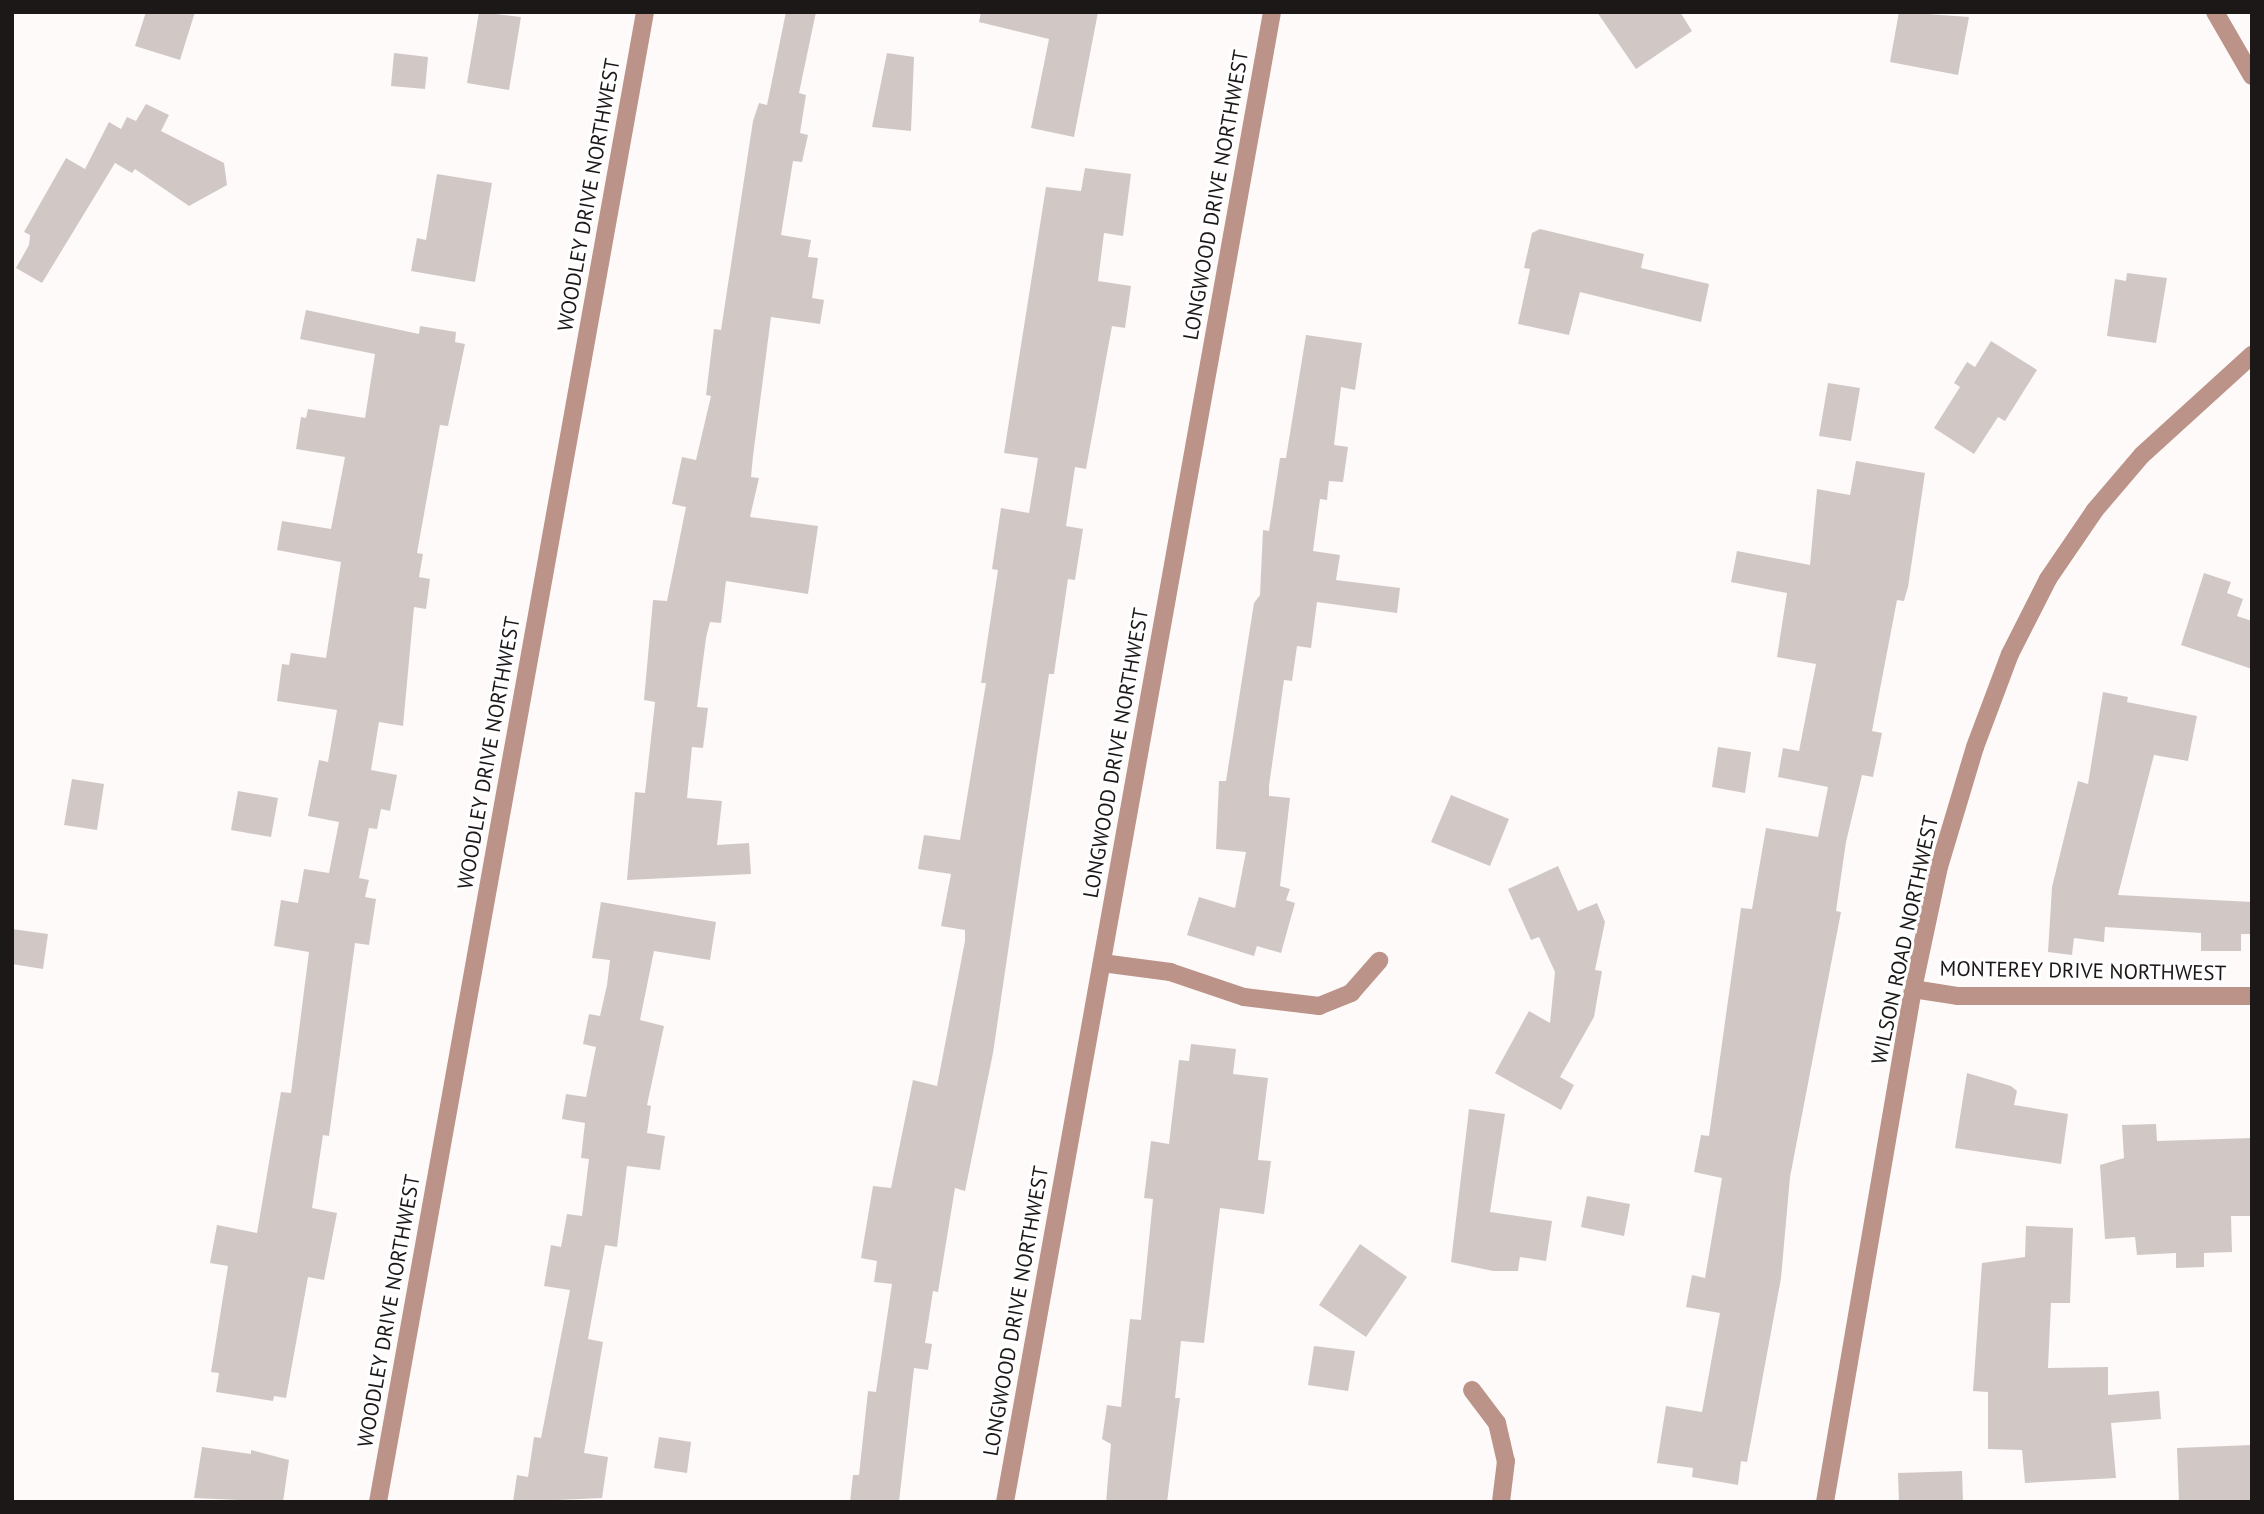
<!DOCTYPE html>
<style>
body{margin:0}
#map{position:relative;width:2264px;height:1514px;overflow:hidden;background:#fefaf9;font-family:"PT Sans",sans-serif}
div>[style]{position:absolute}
.building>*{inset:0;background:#d1c8c6}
.minor>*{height:18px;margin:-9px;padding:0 9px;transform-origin:9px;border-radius:9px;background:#bb9389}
span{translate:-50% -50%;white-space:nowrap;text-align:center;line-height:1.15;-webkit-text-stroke:6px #fff;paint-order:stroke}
.street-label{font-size:21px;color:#1c1818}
.frame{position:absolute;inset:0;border:14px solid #1c1818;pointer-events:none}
</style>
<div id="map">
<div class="building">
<i style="clip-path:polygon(146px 12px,195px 12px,180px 60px,135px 46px)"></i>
<i style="clip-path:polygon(479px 12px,521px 17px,509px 90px,467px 83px)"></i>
<i style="clip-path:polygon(786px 12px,816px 12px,799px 93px,806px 95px,800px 133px,808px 135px,802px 162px,793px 161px,781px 235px,811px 240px,808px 257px,818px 258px,812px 298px,824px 300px,820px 324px,771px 317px,753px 456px,751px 477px,759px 478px,750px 517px,818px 526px,808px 594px,726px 581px,721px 623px,710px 622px,706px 638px,697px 707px,708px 708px,703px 748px,692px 747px,687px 798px,722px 801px,717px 845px,749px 843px,751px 874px,627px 880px,635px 792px,645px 793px,655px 702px,644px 700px,653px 600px,667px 601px,686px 507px,672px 504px,682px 457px,696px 460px,711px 396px,706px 395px,714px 329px,721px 330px,753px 121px,759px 103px,767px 105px)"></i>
<i style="clip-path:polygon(981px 12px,1098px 12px,1074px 137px,1031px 128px,1049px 39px,979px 22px)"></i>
<i style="clip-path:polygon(1597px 12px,1680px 12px,1692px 31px,1636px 69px)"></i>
<i style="clip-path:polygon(1899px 12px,1969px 17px,1958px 75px,1890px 62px)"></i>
<i style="clip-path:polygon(394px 53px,428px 57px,425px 89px,391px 86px)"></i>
<i style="clip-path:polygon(887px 53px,914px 57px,911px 131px,872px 127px)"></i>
<i style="clip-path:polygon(146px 104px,169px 115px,161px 131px,224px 163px,227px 185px,189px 206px,135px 169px,132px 173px,115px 163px,42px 283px,16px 268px,29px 245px,30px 235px,24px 232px,66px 158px,85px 169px,109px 122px,121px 129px,127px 117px,136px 121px)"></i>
<i style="clip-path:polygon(1085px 168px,1131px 174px,1123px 236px,1104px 233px,1098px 281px,1131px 286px,1125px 328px,1112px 326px,1086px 469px,1075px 467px,1066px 526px,1083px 529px,1075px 580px,1068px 579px,1054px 674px,1049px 674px,993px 1053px,965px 1191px,955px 1188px,938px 1292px,933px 1291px,925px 1343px,932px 1344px,928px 1370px,914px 1368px,899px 1502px,850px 1502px,853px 1475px,859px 1475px,868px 1391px,876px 1392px,892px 1284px,874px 1282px,877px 1261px,861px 1258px,873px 1186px,891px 1188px,913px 1080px,937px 1086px,965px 941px,965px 930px,941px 926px,951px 874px,918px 869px,924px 835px,960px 840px,986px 683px,981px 683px,998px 570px,992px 569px,1001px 508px,1029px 513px,1038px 458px,1004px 453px,1046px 187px,1081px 191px)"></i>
<i style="clip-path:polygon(437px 174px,492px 183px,475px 282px,411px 271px,417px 238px,426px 240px)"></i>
<i style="clip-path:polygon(1540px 229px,1644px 254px,1641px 268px,1709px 284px,1701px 322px,1580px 292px,1569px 335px,1518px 324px,1530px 269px,1524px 268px,1532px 233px)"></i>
<i style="clip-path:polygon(2127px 273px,2167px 278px,2156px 343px,2107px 336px,2115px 279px,2126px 281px)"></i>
<i style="clip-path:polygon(306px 310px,419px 334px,420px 326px,456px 332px,455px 342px,465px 344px,448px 426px,440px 425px,417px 553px,423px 554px,419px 577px,430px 579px,426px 609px,414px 607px,403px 726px,379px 722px,371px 770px,397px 775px,390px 811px,381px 809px,377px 829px,369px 828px,359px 878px,369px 880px,365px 897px,376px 899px,369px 945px,355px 943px,329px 1136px,323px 1135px,312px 1208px,337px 1213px,324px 1280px,308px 1277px,286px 1398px,274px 1396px,273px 1401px,216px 1392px,219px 1373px,211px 1372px,228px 1266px,210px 1263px,217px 1225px,257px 1233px,281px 1092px,291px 1093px,309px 952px,274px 946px,281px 900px,298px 903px,304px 869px,329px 873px,339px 822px,308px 816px,319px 760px,328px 762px,337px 710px,277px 701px,282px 664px,289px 665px,291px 653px,326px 658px,341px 562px,277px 550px,282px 521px,331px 529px,345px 457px,296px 449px,301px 417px,306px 418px,308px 409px,365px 418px,375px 354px,300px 339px)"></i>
<i style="clip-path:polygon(1306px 335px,1362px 343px,1355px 390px,1341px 387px,1334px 445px,1348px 447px,1343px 482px,1329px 481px,1327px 500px,1320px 499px,1313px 551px,1340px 555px,1336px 580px,1400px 588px,1397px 613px,1317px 602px,1311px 648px,1297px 646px,1292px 681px,1284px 680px,1269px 786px,1269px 796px,1290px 798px,1280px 886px,1290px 889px,1286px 900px,1295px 903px,1281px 953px,1257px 946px,1254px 956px,1187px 935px,1199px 897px,1235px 908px,1246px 852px,1216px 849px,1219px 781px,1226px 781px,1254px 603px,1260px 595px,1263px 530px,1269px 531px,1280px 458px,1286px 458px)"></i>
<i style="clip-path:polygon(1991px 341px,2037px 370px,2005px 421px,1998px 417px,1974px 454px,1934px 428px,1960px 387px,1954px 383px,1967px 362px,1975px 367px)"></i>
<i style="clip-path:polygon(1828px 383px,1860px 388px,1851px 441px,1819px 436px)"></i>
<i style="clip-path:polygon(1856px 461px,1925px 473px,1908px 587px,1904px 601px,1897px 600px,1872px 731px,1882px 733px,1873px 777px,1862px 775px,1846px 842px,1836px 911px,1841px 912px,1790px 1177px,1781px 1278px,1747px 1462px,1741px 1461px,1738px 1485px,1692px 1477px,1693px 1468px,1657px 1463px,1666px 1406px,1702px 1412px,1720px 1313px,1686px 1307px,1692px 1275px,1705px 1278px,1722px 1178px,1694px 1172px,1701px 1135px,1709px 1136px,1741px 908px,1752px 909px,1766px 828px,1818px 837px,1828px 787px,1778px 777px,1783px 748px,1799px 751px,1816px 664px,1777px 657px,1787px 593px,1731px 582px,1737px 551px,1810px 565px,1817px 489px,1850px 495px)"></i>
<i style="clip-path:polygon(2204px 573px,2231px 582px,2227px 593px,2243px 599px,2237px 616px,2252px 621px,2252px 669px,2181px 645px)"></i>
<i style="clip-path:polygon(2103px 692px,2128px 697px,2127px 702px,2197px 716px,2188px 761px,2154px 755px,2118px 895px,2252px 902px,2252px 934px,2241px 934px,2241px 951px,2201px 951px,2201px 933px,2105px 927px,2104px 942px,2074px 938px,2072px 955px,2048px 952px,2052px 887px,2078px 781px,2088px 784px)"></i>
<i style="clip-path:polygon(1718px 747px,1751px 752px,1745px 793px,1712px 787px)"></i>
<i style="clip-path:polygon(72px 779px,104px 784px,97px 830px,64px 825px)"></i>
<i style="clip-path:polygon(238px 791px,278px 798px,271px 837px,231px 830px)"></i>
<i style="clip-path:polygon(1451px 795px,1509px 819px,1490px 866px,1431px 842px)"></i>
<i style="clip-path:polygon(1558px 866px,1578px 911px,1597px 903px,1605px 922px,1595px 970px,1602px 971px,1594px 1017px,1560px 1077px,1574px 1085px,1561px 1110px,1495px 1073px,1529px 1011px,1550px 1023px,1555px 972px,1539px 937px,1531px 940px,1508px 889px)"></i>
<i style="clip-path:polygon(601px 902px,716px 922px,710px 960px,654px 951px,640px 1020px,664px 1026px,647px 1105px,651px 1106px,647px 1133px,665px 1136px,660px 1170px,627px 1166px,617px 1247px,605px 1245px,588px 1339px,603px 1342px,584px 1453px,608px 1457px,602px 1498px,513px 1502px,517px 1475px,528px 1477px,534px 1437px,541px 1438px,570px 1290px,544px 1286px,551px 1245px,561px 1247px,567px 1214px,582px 1216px,589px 1159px,581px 1158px,585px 1123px,562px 1119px,566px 1094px,586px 1097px,596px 1047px,583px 1044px,589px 1014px,600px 1016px,607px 985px,610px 960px,592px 958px)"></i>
<i style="clip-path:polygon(12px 929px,48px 934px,43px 969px,12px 964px)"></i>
<i style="clip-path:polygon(1191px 1044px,1236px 1049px,1233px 1074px,1268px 1078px,1258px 1160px,1271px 1161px,1264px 1214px,1220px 1208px,1204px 1343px,1181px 1341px,1175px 1398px,1180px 1398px,1167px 1502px,1106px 1502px,1111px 1444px,1102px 1439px,1107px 1405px,1121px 1407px,1130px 1319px,1141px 1320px,1153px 1199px,1144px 1198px,1151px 1141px,1169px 1144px,1179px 1060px,1189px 1061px)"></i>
<i style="clip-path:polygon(1967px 1073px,2011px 1086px,2017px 1091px,2014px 1105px,2068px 1114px,2061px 1164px,1955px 1148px)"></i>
<i style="clip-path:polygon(1469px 1109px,1505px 1114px,1490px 1212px,1552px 1221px,1546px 1261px,1520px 1257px,1518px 1271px,1493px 1271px,1451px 1262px)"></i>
<i style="clip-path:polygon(2156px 1124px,2157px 1141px,2252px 1138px,2252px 1216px,2231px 1216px,2232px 1252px,2204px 1253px,2204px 1267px,2176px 1268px,2176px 1253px,2137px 1255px,2135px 1237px,2105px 1239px,2100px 1165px,2124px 1158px,2122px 1125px)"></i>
<i style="clip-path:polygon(1587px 1196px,1630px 1204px,1624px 1236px,1581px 1227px)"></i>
<i style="clip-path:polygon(2026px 1226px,2073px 1228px,2070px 1303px,2051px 1303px,2048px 1368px,2108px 1367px,2108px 1395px,2159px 1391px,2161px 1419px,2111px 1423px,2116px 1478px,2025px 1483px,2022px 1450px,1988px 1449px,1988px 1392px,1973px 1391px,1982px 1263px,2025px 1257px)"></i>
<i style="clip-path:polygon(1360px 1244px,1407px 1277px,1366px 1337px,1319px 1305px)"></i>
<i style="clip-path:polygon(1314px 1346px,1355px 1351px,1348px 1391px,1308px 1385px)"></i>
<i style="clip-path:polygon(659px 1437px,691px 1442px,687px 1473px,654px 1468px)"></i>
<i style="clip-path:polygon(2251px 1445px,2252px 1502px,2179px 1502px,2177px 1448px)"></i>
<i style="clip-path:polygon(202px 1447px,251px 1454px,251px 1450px,289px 1460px,283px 1502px,194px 1498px)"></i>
<i style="clip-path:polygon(1962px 1471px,1963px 1502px,1899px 1502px,1898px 1473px)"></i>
</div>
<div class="minor">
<i style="left:2215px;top:12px;width:74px;rotate:60deg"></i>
<i style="left:1102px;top:963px;width:69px;rotate:7.5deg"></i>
<i style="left:1170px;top:972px;width:78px;rotate:18.7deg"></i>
<i style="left:1244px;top:997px;width:76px;rotate:6.8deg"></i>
<i style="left:1319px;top:1006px;width:35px;rotate:-22deg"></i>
<i style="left:1351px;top:993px;width:43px;rotate:-48.8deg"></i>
<i style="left:1913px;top:989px;width:46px;rotate:8.8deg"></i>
<i style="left:1958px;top:996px;width:294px"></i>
<i style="left:1472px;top:1390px;width:41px;rotate:52.9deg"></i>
<i style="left:1497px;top:1423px;width:39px;rotate:77deg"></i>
<i style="left:1506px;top:1461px;width:41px;rotate:97deg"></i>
<i style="left:378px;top:1502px;width:1514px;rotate:-79.84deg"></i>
<i style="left:1005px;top:1502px;width:1514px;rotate:-79.84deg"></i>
<i style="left:1825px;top:1502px;width:520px;rotate:-80.27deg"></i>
<i style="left:1913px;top:989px;width:125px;rotate:-78deg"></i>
<i style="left:1939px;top:867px;width:125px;rotate:-73.3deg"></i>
<i style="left:1975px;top:747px;width:99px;rotate:-69.4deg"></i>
<i style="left:2010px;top:654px;width:84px;rotate:-63.1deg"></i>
<i style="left:2048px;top:579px;width:83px;rotate:-55.7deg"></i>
<i style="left:2095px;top:510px;width:72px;rotate:-49.5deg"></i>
<i style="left:2142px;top:455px;width:149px;rotate:-42.3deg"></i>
</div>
<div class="street-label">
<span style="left:589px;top:195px;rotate:-80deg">WOODLEY DRIVE NORTHWEST</span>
<span style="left:1216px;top:195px;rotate:-80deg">LONGWOOD DRIVE NORTHWEST</span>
<span style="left:489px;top:753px;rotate:-80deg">WOODLEY DRIVE NORTHWEST</span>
<span style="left:1116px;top:753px;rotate:-80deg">LONGWOOD DRIVE NORTHWEST</span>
<span style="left:1905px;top:940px;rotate:-78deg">WILSON ROAD NORTHWEST</span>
<span style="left:2083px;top:971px;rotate:1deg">MONTEREY DRIVE NORTHWEST</span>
<span style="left:389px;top:1311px;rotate:-80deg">WOODLEY DRIVE NORTHWEST</span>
<span style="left:1016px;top:1311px;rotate:-80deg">LONGWOOD DRIVE NORTHWEST</span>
</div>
<div class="frame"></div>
</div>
